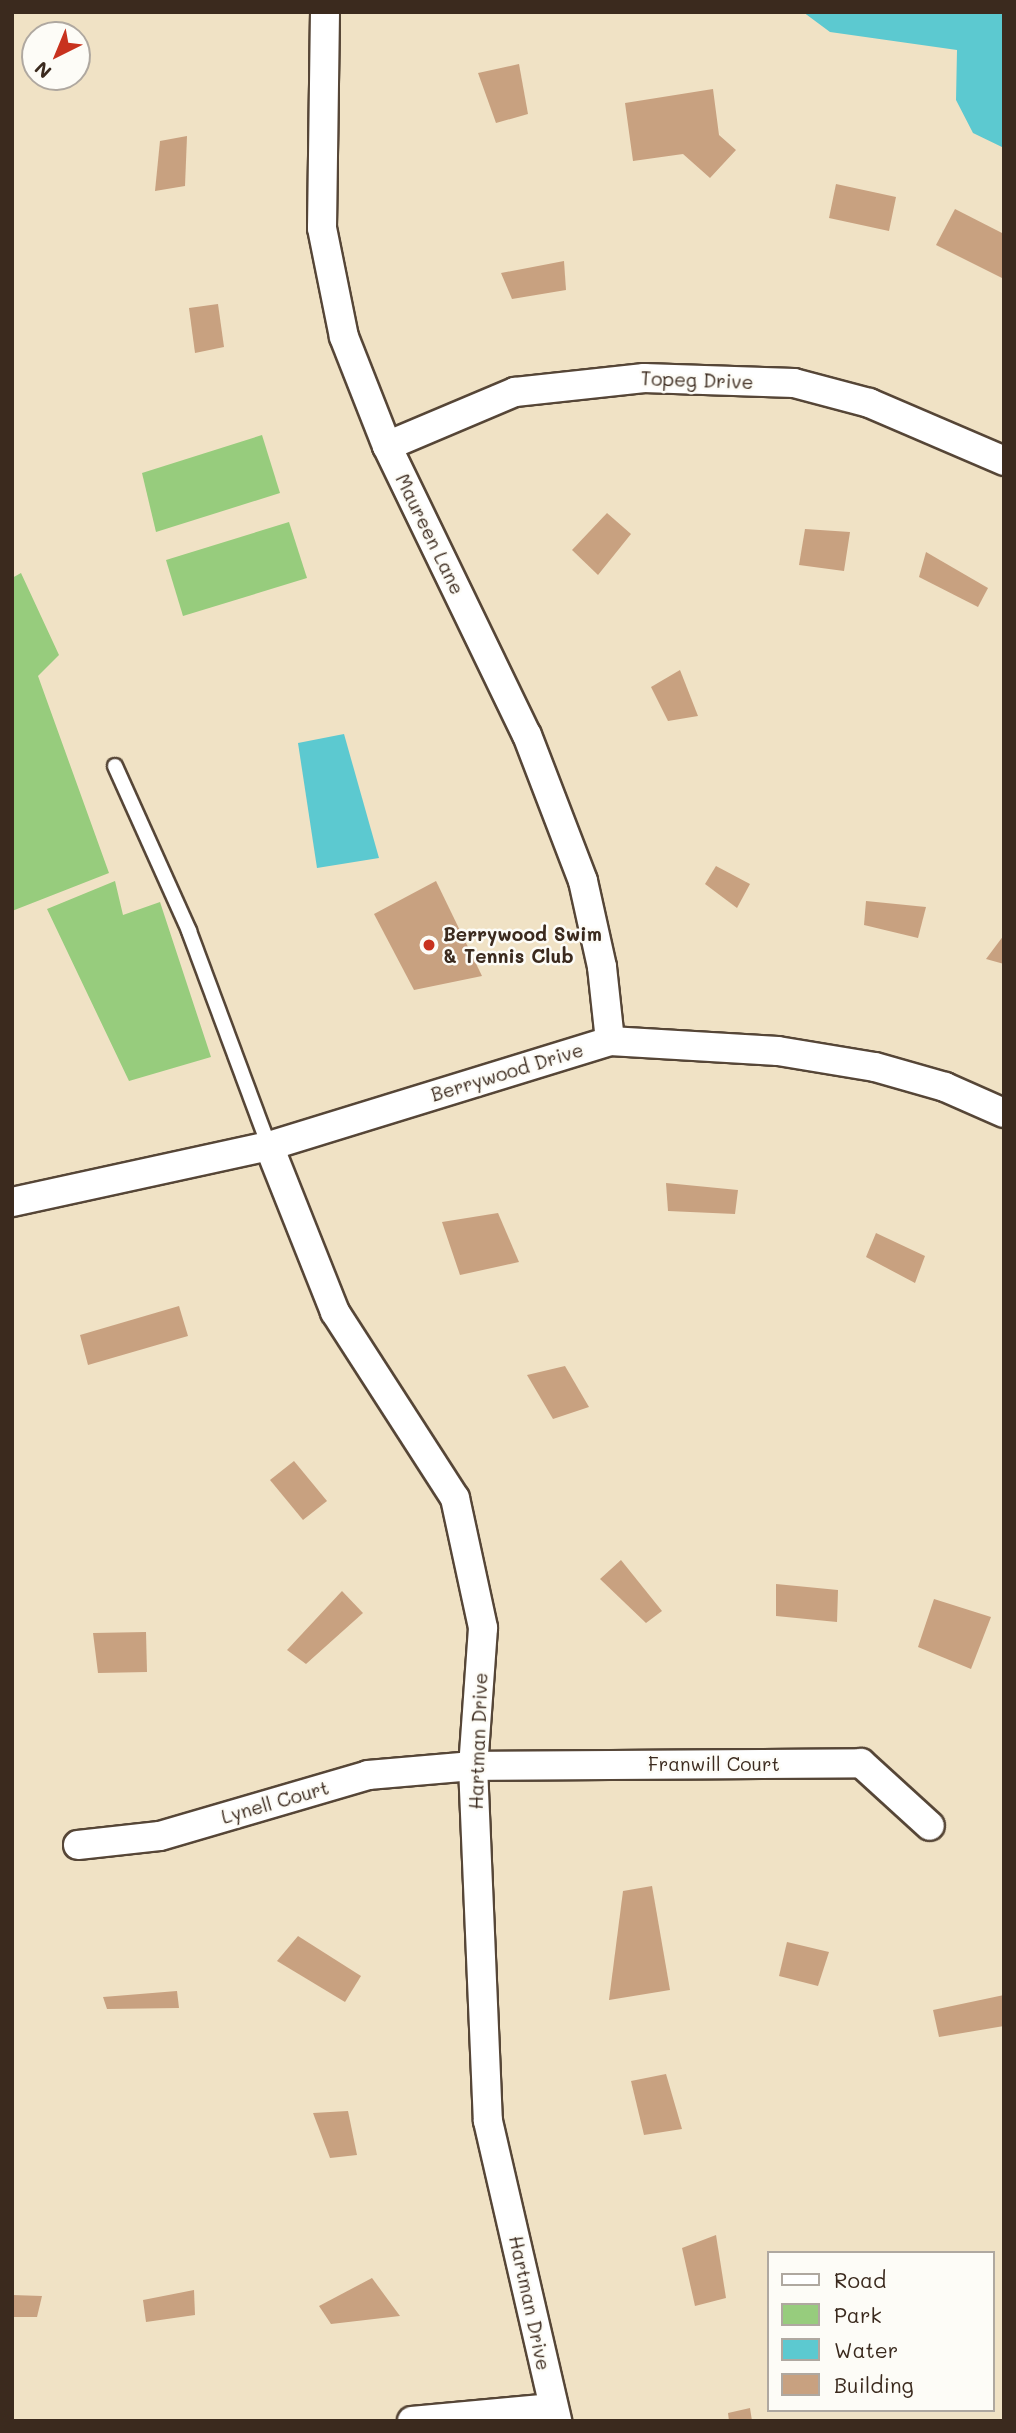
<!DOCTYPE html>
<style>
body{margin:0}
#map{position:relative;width:1016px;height:2433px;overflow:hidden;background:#f0e2c5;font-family:Mali,sans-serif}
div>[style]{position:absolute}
.green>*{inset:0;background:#97cc7d}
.water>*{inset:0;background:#5cc9d0}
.building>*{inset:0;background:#c8a180}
.roads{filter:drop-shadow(2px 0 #564637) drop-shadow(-2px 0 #564637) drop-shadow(0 2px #564637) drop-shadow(0 -2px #564637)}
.lane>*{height:14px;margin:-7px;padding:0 7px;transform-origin:7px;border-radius:7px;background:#fff}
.street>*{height:28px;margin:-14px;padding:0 14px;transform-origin:14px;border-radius:14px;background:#fff}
.dots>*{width:19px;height:19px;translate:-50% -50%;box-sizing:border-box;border:4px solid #fdfcf7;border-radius:50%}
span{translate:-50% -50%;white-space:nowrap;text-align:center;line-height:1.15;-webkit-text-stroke:5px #fdfcf7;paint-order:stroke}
.street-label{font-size:19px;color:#3b2a1e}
.poi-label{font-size:19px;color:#3b2a1e;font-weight:700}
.left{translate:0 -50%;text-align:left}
.frame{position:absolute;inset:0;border:14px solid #3b2a1e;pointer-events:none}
.legend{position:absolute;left:767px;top:2251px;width:228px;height:161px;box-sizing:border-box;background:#fdfcf7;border:2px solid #afa8a0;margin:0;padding:9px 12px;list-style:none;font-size:21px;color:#3b2a1e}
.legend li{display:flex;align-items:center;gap:14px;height:35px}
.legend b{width:35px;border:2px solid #afa8a0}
.north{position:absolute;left:21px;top:21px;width:70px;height:70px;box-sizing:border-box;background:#fdfcf7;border:2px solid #afa8a0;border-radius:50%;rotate:223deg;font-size:19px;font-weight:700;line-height:28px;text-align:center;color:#3b2a1e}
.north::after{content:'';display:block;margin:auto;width:24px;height:32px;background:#c8321e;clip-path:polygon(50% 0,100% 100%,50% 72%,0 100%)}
</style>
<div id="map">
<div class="green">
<i style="clip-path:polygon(262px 435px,280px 493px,156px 532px,142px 473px)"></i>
<i style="clip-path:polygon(289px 522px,307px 578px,183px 616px,166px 560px)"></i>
<i style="clip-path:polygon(21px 573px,59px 655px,38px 676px,109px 873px,12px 911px,12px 578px)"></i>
<i style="clip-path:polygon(115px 881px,123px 915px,160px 902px,211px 1057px,129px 1081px,47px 909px)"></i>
</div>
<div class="water">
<i style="clip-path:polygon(803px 12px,1004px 12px,1004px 148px,973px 133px,956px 100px,957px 50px,830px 32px)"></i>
<i style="clip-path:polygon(344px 734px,379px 858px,317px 868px,298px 743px)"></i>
</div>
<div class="building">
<i style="clip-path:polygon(519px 64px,528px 114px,496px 123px,478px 73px)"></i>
<i style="clip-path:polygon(713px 89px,719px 135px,736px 150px,710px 178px,683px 154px,633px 161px,625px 103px)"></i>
<i style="clip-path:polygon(187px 136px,185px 186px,155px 191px,160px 141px)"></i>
<i style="clip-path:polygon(836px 184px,896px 197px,889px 231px,829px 218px)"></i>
<i style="clip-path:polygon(955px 209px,1004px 234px,1004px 279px,936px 245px)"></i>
<i style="clip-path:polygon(564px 261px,566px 290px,512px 299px,501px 273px)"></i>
<i style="clip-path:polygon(218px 304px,224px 347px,195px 353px,189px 308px)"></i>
<i style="clip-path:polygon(607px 513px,631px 534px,598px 575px,572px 550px)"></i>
<i style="clip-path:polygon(805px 529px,850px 532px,844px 571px,799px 565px)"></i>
<i style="clip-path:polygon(926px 552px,988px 588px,978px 607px,919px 577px)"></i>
<i style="clip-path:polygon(680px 670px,698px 716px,668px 721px,651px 687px)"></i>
<i style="clip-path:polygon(716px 866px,750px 884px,737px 908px,705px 884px)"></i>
<i style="clip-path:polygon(436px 881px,482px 976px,414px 990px,374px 914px)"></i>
<i style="clip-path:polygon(866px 901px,926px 907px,918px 938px,864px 925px)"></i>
<i style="clip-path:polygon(1004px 935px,1004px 964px,986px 959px)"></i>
<i style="clip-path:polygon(666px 1183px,738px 1190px,735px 1214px,668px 1211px)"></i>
<i style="clip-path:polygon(498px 1213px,519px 1262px,460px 1275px,442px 1222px)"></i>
<i style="clip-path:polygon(876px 1233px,925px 1256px,915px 1283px,866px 1257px)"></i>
<i style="clip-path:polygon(179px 1306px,188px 1336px,88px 1365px,80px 1335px)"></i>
<i style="clip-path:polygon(565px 1366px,589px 1407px,553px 1419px,527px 1375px)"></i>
<i style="clip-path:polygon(294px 1461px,327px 1501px,303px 1520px,270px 1480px)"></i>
<i style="clip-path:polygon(621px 1560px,662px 1611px,646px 1623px,600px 1579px)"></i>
<i style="clip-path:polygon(776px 1584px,838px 1590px,837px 1622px,776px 1616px)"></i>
<i style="clip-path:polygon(342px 1591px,363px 1613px,306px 1664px,287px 1650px)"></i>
<i style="clip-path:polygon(934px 1599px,991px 1617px,971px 1669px,918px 1647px)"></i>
<i style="clip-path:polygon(146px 1632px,147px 1672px,98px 1673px,93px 1633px)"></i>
<i style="clip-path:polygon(652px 1886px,670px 1990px,609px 2000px,623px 1891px)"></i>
<i style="clip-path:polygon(298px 1936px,361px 1976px,345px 2002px,277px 1961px)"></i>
<i style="clip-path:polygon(787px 1942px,829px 1952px,818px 1986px,779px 1976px)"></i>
<i style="clip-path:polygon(177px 1991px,179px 2008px,107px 2009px,103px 1997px)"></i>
<i style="clip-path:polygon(1004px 1995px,1004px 2026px,939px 2037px,933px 2010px)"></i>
<i style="clip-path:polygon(666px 2074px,682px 2129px,644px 2135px,631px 2081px)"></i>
<i style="clip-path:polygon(348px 2111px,357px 2155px,330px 2158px,313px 2113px)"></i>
<i style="clip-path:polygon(716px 2235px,726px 2298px,695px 2306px,682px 2248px)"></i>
<i style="clip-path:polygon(372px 2278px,400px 2316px,331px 2324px,319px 2306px)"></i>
<i style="clip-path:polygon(194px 2290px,195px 2315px,146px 2322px,143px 2300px)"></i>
<i style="clip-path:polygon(12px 2295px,42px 2296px,37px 2317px,12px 2317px)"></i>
<i style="clip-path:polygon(750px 2408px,752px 2421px,729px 2421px,728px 2413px)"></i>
</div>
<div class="roads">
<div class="lane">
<i style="left:115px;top:766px;width:181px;rotate:65.8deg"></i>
<i style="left:189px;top:931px;width:229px;rotate:69.6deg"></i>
</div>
<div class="street">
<i style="left:325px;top:12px;width:216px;rotate:90.8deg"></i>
<i style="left:322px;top:228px;width:111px;rotate:78.6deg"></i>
<i style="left:344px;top:337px;width:117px;rotate:68.5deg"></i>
<i style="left:387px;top:446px;width:321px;rotate:64.2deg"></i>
<i style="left:527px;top:735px;width:156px;rotate:69deg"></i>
<i style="left:583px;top:881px;width:88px;rotate:77.5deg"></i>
<i style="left:602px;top:967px;width:74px;rotate:83.8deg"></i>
<i style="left:387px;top:446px;width:139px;rotate:-22.9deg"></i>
<i style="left:515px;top:392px;width:130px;rotate:-6.2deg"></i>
<i style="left:644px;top:378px;width:150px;rotate:1.9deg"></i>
<i style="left:794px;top:383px;width:78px;rotate:14.9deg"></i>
<i style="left:869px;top:403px;width:147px;rotate:23.2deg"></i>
<i style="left:269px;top:1146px;width:179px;rotate:68.3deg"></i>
<i style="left:335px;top:1312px;width:221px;rotate:57.2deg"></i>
<i style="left:455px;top:1498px;width:133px;rotate:77.8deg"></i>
<i style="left:483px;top:1628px;width:138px;rotate:94.1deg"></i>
<i style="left:473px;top:1766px;width:355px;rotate:87.6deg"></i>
<i style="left:488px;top:2121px;width:308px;rotate:77deg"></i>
<i style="left:12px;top:1202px;width:263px;rotate:-12.3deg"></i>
<i style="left:269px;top:1146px;width:357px;rotate:-17.1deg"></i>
<i style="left:610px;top:1041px;width:168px;rotate:3.4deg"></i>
<i style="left:778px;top:1051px;width:98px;rotate:9.4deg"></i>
<i style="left:875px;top:1067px;width:73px;rotate:15.9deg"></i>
<i style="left:945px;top:1087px;width:64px;rotate:23.8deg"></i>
<i style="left:78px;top:1845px;width:82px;rotate:-6.3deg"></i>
<i style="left:160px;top:1836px;width:217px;rotate:-16.3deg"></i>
<i style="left:368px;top:1775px;width:105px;rotate:-4.9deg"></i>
<i style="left:473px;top:1766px;width:388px;rotate:-0.4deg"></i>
<i style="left:861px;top:1763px;width:93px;rotate:42.4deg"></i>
<i style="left:412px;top:2421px;width:141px;rotate:-5.3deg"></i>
</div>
</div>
<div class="dots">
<i style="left:429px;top:945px;background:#c8321e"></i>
</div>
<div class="street-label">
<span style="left:697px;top:380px;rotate:2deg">Topeg Drive</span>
<span style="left:430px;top:534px;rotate:64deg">Maureen Lane</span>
<span style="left:507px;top:1072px;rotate:-17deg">Berrywood Drive</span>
<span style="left:478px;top:1741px;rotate:-88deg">Hartman Drive</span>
<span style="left:714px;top:1764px">Franwill Court</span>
<span style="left:275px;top:1802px;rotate:-16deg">Lynell Court</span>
<span style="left:530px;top:2303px;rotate:78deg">Hartman Drive</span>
</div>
<div class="poi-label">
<span class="left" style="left:443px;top:945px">Berrywood Swim<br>&amp; Tennis Club</span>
</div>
<div class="frame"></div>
<ul class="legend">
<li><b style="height:9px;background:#fff"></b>Road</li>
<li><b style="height:19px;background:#97cc7d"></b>Park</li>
<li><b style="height:19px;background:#5cc9d0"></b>Water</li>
<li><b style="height:19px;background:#c8a180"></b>Building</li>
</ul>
<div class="north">N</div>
</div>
